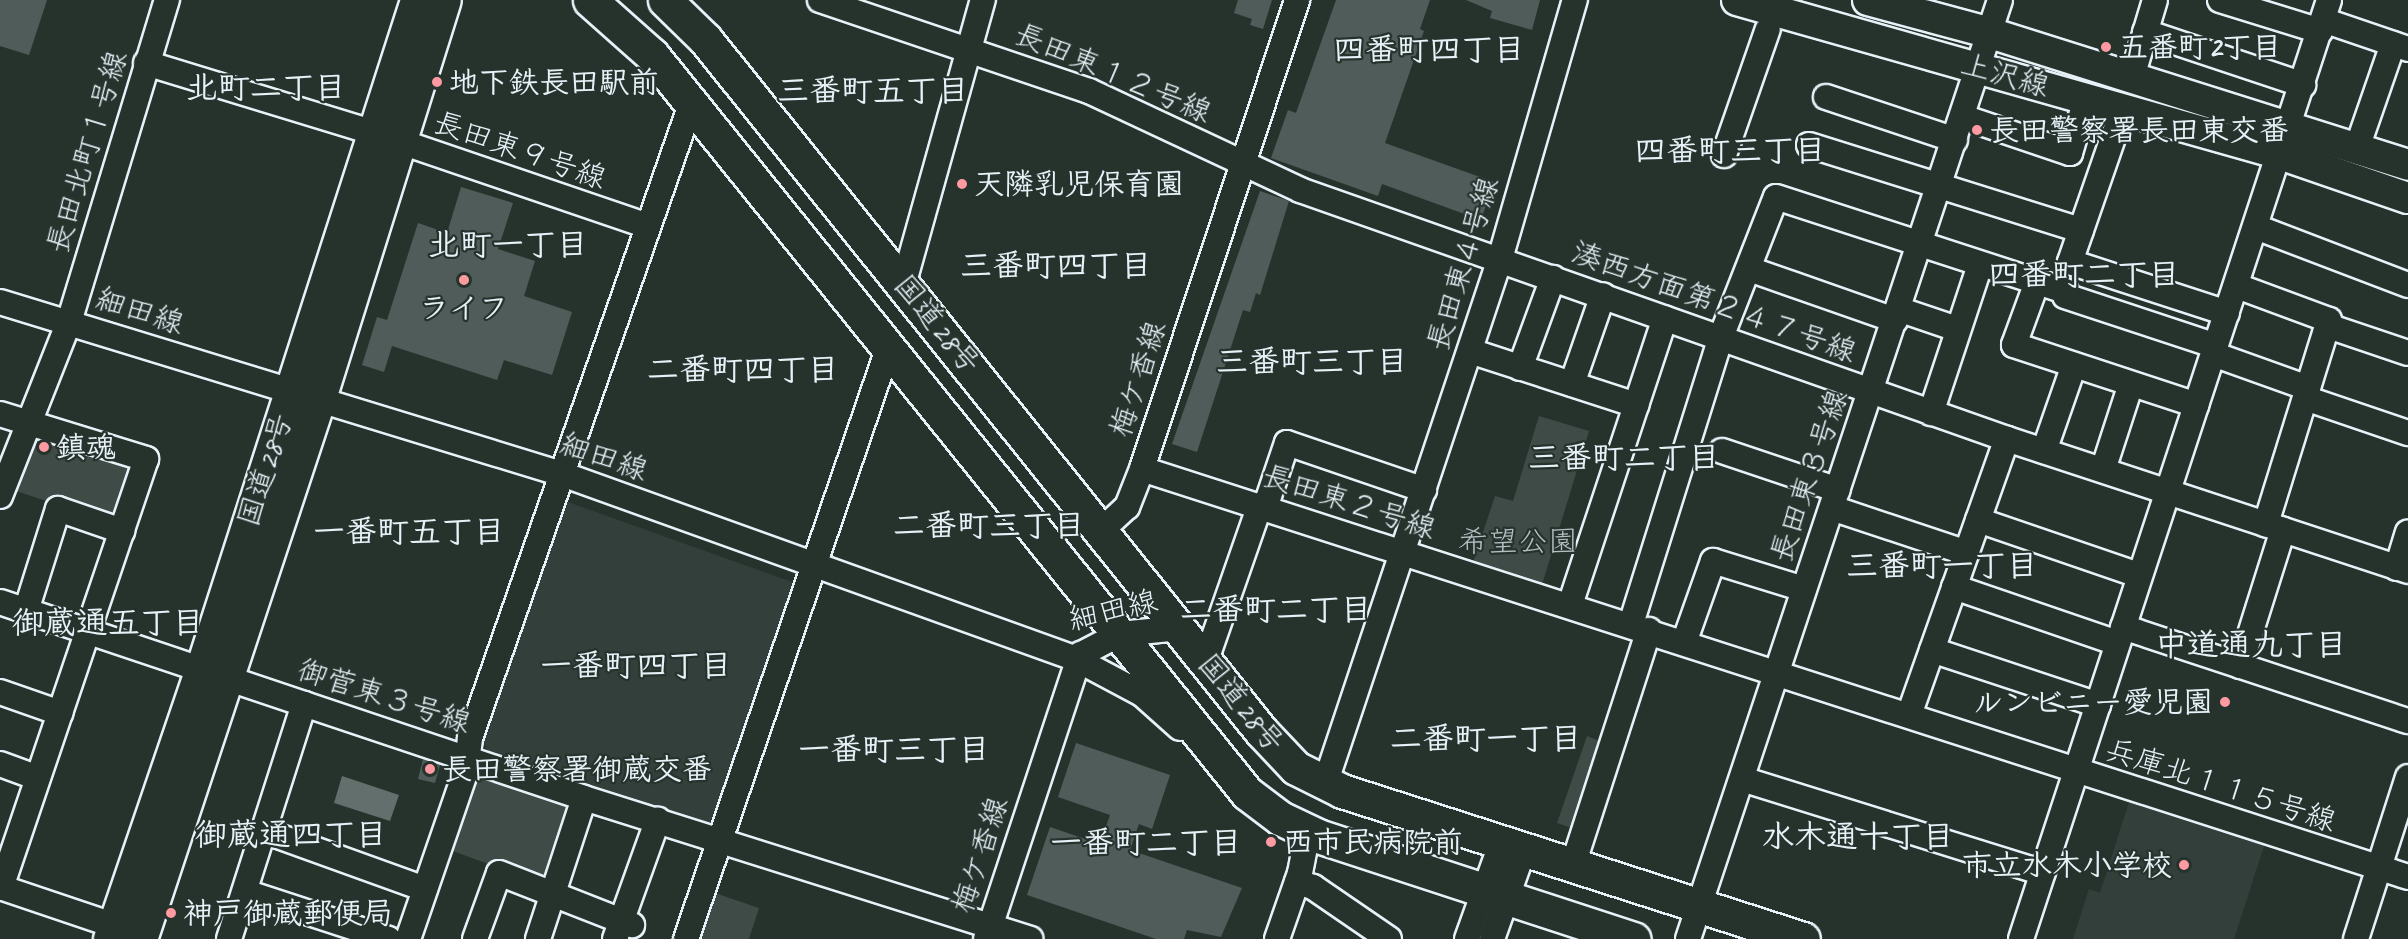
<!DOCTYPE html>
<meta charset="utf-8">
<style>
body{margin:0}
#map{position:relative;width:2408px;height:939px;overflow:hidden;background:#26332d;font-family:Caveat,"Klee One",sans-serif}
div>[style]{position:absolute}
.built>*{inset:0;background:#333f3a}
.green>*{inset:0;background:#3e4b47}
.water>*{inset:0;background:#636f6d}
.building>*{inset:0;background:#505c59}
.roads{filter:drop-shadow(2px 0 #e8f1f8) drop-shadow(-2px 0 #e8f1f8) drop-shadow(0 2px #e8f1f8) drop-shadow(0 -2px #e8f1f8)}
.minor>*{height:24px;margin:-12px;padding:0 12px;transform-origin:12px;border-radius:12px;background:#26332d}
.major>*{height:30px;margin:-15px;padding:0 15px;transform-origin:15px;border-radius:15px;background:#26332d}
.highway>*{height:33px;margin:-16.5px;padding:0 16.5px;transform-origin:16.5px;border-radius:16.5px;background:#26332d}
.dots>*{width:16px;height:16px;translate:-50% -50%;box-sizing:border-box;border:3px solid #26332d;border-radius:50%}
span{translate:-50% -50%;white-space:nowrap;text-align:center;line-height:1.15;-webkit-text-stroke:4.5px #26332d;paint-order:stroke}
.poi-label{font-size:30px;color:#e8f1f8;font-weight:700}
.left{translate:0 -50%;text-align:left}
.right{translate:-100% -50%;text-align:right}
.street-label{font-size:30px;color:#e8f1f8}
.park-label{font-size:30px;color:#b5bfc3}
.neighbourhood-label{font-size:32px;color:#e8f1f8;font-weight:700}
</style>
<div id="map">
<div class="built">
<i style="clip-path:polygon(565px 501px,798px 584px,720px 817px,705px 824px,490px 755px,482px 740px)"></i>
<i style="clip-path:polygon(2131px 796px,2266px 840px,2234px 939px,2073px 939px,2089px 889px,2100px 893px)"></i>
</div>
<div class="green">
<i style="clip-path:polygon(1539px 416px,1589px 431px,1541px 588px,1472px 566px,1495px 496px,1513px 501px)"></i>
<i style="clip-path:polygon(39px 432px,128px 460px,135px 471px,119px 516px,110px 522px,13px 490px)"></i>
<i style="clip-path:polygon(1587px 736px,1607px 744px,1578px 830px,1557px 823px)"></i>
<i style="clip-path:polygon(483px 770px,567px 798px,574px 808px,553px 877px,540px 883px,453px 851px,476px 776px)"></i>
<i style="clip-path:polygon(712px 892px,759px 908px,749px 939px,696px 939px)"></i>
</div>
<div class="water">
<i style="clip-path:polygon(342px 776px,399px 795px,390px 821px,334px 803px)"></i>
</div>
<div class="building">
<i style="clip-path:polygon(0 0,47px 0,29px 55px,0 46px)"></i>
<i style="clip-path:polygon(1238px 0,1272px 0,1263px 29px,1250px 25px,1252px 19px,1234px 13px)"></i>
<i style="clip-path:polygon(1336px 0,1430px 0,1420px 29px,1424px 31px,1385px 143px,1494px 182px,1481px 220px,1382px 184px,1378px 196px,1271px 158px,1288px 110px,1296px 113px)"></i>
<i style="clip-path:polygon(1466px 0,1540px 0,1532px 30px,1490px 18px,1492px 11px)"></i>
<i style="clip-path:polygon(461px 187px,513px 203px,498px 249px,535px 261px,524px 296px,572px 312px,552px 375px,504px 360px,497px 380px,392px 346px,384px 372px,362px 365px,377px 317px,387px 320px,418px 223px,447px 233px)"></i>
<i style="clip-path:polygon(1260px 191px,1289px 201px,1260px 295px,1256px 293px,1250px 312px,1243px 310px,1197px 452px,1172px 444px)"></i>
<i style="clip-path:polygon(1076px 743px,1170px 775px,1152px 829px,1139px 824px,1130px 850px,1242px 888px,1221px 937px,1187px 930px,1184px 939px,1156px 939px,1027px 895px,1050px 827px,1100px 844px,1110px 815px,1058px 797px)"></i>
<i style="clip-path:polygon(423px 759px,440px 765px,435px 783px,418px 779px)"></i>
</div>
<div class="roads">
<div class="minor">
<i style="left:820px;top:0;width:284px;rotate:18.7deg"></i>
<i style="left:1089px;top:91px;width:233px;rotate:25.1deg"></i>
<i style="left:1300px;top:190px;width:750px;rotate:19.4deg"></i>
<i style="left:2007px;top:439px;width:422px;rotate:18.2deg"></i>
<i style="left:2220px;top:0;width:105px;rotate:17.2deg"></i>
<i style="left:2323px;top:20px;width:90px;rotate:18.8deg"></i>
<i style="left:2145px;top:32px;width:167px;rotate:18.5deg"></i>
<i style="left:146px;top:63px;width:239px;rotate:17deg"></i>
<i style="left:375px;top:133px;width:286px;rotate:18.8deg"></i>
<i style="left:2132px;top:77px;width:80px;rotate:-73.4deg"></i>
<i style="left:1826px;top:97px;width:136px;rotate:18.4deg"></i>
<i style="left:2123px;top:109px;width:162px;rotate:109.1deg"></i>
<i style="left:2070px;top:262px;width:165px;rotate:18deg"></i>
<i style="left:1963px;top:117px;width:113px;rotate:18.6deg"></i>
<i style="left:2070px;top:153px;width:56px;rotate:-73.5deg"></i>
<i style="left:1809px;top:145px;width:285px;rotate:17.4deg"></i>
<i style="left:2357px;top:148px;width:110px;rotate:-70.9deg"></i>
<i style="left:1724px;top:155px;width:133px;rotate:-70.8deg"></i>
<i style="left:2256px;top:227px;width:163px;rotate:20.9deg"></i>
<i style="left:1749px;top:269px;width:155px;rotate:19.3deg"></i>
<i style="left:904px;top:282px;width:293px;rotate:-74.4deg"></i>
<i style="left:2037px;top:282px;width:67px;rotate:110.1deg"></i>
<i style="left:2014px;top:345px;width:192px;rotate:18.2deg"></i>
<i style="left:2237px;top:286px;width:98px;rotate:20.3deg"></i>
<i style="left:2329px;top:320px;width:214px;rotate:107.2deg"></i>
<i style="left:2065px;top:296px;width:159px;rotate:18.3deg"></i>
<i style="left:0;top:302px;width:588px;rotate:17.02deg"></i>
<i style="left:562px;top:474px;width:544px;rotate:19.77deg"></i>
<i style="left:1074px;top:658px;width:52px;rotate:-27.6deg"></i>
<i style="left:1120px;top:634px;width:60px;rotate:-5.7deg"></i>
<i style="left:1898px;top:309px;width:62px;rotate:18.7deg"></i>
<i style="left:2328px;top:326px;width:84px;rotate:18.6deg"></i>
<i style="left:1470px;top:351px;width:175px;rotate:18deg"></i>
<i style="left:2213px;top:354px;width:101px;rotate:19.7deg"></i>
<i style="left:1520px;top:368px;width:96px;rotate:-69.9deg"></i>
<i style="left:1572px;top:384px;width:94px;rotate:-70.8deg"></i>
<i style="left:2305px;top:398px;width:109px;rotate:18.8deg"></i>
<i style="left:1931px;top:413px;width:156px;rotate:-71.7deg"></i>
<i style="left:0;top:414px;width:153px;rotate:17.1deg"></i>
<i style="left:146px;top:459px;width:453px;rotate:108.7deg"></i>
<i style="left:1722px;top:451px;width:122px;rotate:18.6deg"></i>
<i style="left:2044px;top:451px;width:91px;rotate:-70.8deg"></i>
<i style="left:1142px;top:469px;width:1330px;rotate:17.86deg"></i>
<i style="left:2103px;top:470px;width:90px;rotate:-72deg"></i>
<i style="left:0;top:496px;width:187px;rotate:-68.4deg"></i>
<i style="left:69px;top:322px;width:337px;rotate:-73.1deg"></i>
<i style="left:1832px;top:508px;width:142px;rotate:18.4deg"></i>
<i style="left:1978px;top:520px;width:170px;rotate:18.9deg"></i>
<i style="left:1103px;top:529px;width:33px;rotate:-43deg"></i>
<i style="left:1127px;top:507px;width:41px;rotate:-68.5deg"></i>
<i style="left:1142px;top:469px;width:494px;rotate:-71.7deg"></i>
<i style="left:2397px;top:568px;width:37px;rotate:-73deg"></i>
<i style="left:1954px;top:587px;width:173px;rotate:18.9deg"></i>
<i style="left:0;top:602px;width:616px;rotate:18.55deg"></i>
<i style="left:584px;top:798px;width:468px;rotate:17.5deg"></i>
<i style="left:1570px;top:605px;width:302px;rotate:-71.7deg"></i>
<i style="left:26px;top:611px;width:107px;rotate:-72.6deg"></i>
<i style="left:58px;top:509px;width:68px;rotate:19deg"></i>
<i style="left:1631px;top:624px;width:301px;rotate:-72.6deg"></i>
<i style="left:1721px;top:337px;width:150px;rotate:-68.6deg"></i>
<i style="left:1776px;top:197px;width:305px;rotate:18deg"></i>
<i style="left:2123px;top:627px;width:300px;rotate:18.3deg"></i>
<i style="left:1685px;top:640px;width:84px;rotate:-70.5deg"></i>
<i style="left:1713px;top:561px;width:95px;rotate:17.1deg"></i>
<i style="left:1932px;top:650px;width:175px;rotate:18.3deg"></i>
<i style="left:1074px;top:658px;width:77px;rotate:27.9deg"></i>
<i style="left:1142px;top:694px;width:51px;rotate:41.8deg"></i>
<i style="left:1206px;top:660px;width:158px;rotate:-70.8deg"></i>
<i style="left:1258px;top:511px;width:16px;rotate:-50deg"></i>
<i style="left:1268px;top:499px;width:59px;rotate:-71.3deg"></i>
<i style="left:1287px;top:443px;width:145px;rotate:18.9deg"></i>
<i style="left:2240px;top:666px;width:143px;rotate:-72.5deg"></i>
<i style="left:0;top:692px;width:64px;rotate:19.3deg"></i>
<i style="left:1909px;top:715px;width:293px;rotate:-70.5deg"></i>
<i style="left:0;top:764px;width:40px;rotate:20.2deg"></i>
<i style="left:1742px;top:779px;width:315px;rotate:17.3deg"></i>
<i style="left:1325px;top:784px;width:553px;rotate:-71.57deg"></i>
<i style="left:1500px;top:259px;width:270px;rotate:-73.9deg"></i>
<i style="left:264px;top:831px;width:171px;rotate:19.8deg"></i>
<i style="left:1573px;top:865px;width:247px;rotate:-72.1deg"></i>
<i style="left:1297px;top:882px;width:17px;rotate:17deg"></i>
<i style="left:1313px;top:887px;width:92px;rotate:34.4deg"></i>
<i style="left:0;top:887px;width:135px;rotate:18.6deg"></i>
<i style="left:245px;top:892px;width:151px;rotate:18.1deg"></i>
<i style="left:229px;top:939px;width:247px;rotate:-72.3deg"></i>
<i style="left:408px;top:939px;width:178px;rotate:-71deg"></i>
<i style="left:466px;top:771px;width:33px;rotate:-83deg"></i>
<i style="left:470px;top:738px;width:671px;rotate:-70.78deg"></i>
<i style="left:475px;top:939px;width:70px;rotate:-70deg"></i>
<i style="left:499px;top:873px;width:143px;rotate:21.4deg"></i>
<i style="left:538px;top:939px;width:148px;rotate:-71.9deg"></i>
<i style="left:615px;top:939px;width:127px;rotate:-70.3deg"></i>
<i style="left:686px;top:939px;width:627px;rotate:-71.1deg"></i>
<i style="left:986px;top:939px;width:300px;rotate:-71.7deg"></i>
<i style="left:1277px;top:939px;width:70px;rotate:-70.8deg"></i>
<i style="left:1300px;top:873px;width:42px;rotate:-79deg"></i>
<i style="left:1467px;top:939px;width:103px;rotate:-70.2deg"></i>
<i style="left:1492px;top:939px;width:96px;rotate:-70.4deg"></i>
<i style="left:1688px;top:939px;width:989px;rotate:-71.62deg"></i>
<i style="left:2021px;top:939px;width:988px;rotate:-71.84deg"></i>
<i style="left:2356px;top:939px;width:170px;rotate:-72.2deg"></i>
</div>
<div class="major">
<i style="left:1737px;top:0;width:564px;rotate:15.83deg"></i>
<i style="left:2280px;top:154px;width:135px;rotate:19deg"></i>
<i style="left:1868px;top:0;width:126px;rotate:15.1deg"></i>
<i style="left:1990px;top:33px;width:438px;rotate:17.5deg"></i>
</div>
<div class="highway">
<i style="left:590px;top:0;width:83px;rotate:41.6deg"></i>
<i style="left:652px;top:55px;width:948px;rotate:51.12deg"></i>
<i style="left:1247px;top:793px;width:41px;rotate:37.1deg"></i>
<i style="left:1280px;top:818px;width:42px;rotate:25.3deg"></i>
<i style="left:1318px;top:836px;width:332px;rotate:18.1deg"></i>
<i style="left:665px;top:0;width:56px;rotate:44.3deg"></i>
<i style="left:705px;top:39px;width:888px;rotate:51.22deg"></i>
<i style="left:1261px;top:731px;width:51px;rotate:46.6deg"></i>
<i style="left:1296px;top:768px;width:51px;rotate:26.6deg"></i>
<i style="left:1342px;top:791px;width:484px;rotate:17.8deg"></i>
<i style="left:110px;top:939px;width:285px;rotate:-71.2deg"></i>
<i style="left:202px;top:669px;width:703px;rotate:-72.18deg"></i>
<i style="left:140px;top:939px;width:570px;rotate:-71.69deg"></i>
<i style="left:319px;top:398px;width:417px;rotate:-72.6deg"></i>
</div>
</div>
<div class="dots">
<i style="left:2106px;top:47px;background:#ff9aa2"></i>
<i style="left:437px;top:82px;background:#ff9aa2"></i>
<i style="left:1977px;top:130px;background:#ff9aa2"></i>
<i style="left:962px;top:184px;background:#ff9aa2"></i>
<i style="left:464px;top:280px;background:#ff9aa2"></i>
<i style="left:44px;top:447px;background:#ff9aa2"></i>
<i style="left:2225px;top:702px;background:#ff9aa2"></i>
<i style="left:430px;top:769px;background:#ff9aa2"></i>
<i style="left:1271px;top:842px;background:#ff9aa2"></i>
<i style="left:2184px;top:865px;background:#ff9aa2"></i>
<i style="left:171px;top:913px;background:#ff9aa2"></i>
</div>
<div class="poi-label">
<span class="left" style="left:2118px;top:47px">五番町2丁目</span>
<span class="left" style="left:449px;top:82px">地下鉄長田駅前</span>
<span class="left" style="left:1989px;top:130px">長田警察署長田東交番</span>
<span class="left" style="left:974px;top:184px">天隣乳児保育園</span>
<span style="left:464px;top:308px">ライフ</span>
<span class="left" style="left:56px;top:447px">鎮魂</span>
<span class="right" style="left:2213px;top:702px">ルンビニー愛児園</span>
<span class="left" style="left:442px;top:769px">長田警察署御蔵交番</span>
<span class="left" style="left:1283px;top:842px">西市民病院前</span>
<span class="right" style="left:2172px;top:865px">市立水木小学校</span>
<span class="left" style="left:183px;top:913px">神戸御蔵郵便局</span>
</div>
<div class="street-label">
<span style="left:1113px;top:73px;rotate:23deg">長田東１２号線</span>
<span style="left:2005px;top:75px;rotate:16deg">上沢線</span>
<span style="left:520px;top:150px;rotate:19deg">長田東９号線</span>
<span style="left:87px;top:152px;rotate:-73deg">長田北町１号線</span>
<span style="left:1463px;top:264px;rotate:-73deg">長田東４号線</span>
<span style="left:1714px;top:302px;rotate:20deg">湊西方面第２４７号線</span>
<span style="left:140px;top:311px;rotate:18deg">細田線</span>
<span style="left:937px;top:324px;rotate:51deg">国道28号</span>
<span style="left:1138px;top:379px;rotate:-72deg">梅ケ香線</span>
<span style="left:604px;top:457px;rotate:19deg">細田線</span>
<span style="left:265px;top:470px;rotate:-72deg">国道28号</span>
<span style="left:1809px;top:476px;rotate:-71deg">長田東３号線</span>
<span style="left:1349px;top:502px;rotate:18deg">長田東２号線</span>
<span style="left:1113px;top:610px;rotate:-13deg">細田線</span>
<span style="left:384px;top:696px;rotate:18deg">御菅東３号線</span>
<span style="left:1241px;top:703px;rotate:51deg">国道28号</span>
<span style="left:2221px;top:785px;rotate:18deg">兵庫北１１５号線</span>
<span style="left:980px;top:855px;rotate:-72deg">梅ケ香線</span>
</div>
<div class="park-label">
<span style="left:1518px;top:541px">希望公園</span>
</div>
<div class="neighbourhood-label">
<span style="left:1429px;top:50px">四番町四丁目</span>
<span style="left:266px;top:88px">北町二丁目</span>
<span style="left:873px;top:91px">三番町五丁目</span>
<span style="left:1730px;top:151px">四番町三丁目</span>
<span style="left:508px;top:245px">北町一丁目</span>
<span style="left:1056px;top:266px">三番町四丁目</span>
<span style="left:2084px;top:275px">四番町二丁目</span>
<span style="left:1312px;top:362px">三番町三丁目</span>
<span style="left:743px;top:370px">二番町四丁目</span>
<span style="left:1624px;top:458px">三番町二丁目</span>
<span style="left:989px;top:526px">二番町三丁目</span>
<span style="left:409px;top:532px">一番町五丁目</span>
<span style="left:1942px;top:566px">三番町一丁目</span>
<span style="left:1276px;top:610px">二番町二丁目</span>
<span style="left:108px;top:623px">御蔵通五丁目</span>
<span style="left:2251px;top:645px">中道通九丁目</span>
<span style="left:636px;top:666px">一番町四丁目</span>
<span style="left:1486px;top:739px">二番町一丁目</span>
<span style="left:894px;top:750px">一番町三丁目</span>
<span style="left:291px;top:835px">御蔵通四丁目</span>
<span style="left:1858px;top:837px">水木通十丁目</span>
<span style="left:1146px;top:843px">一番町二丁目</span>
</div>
</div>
